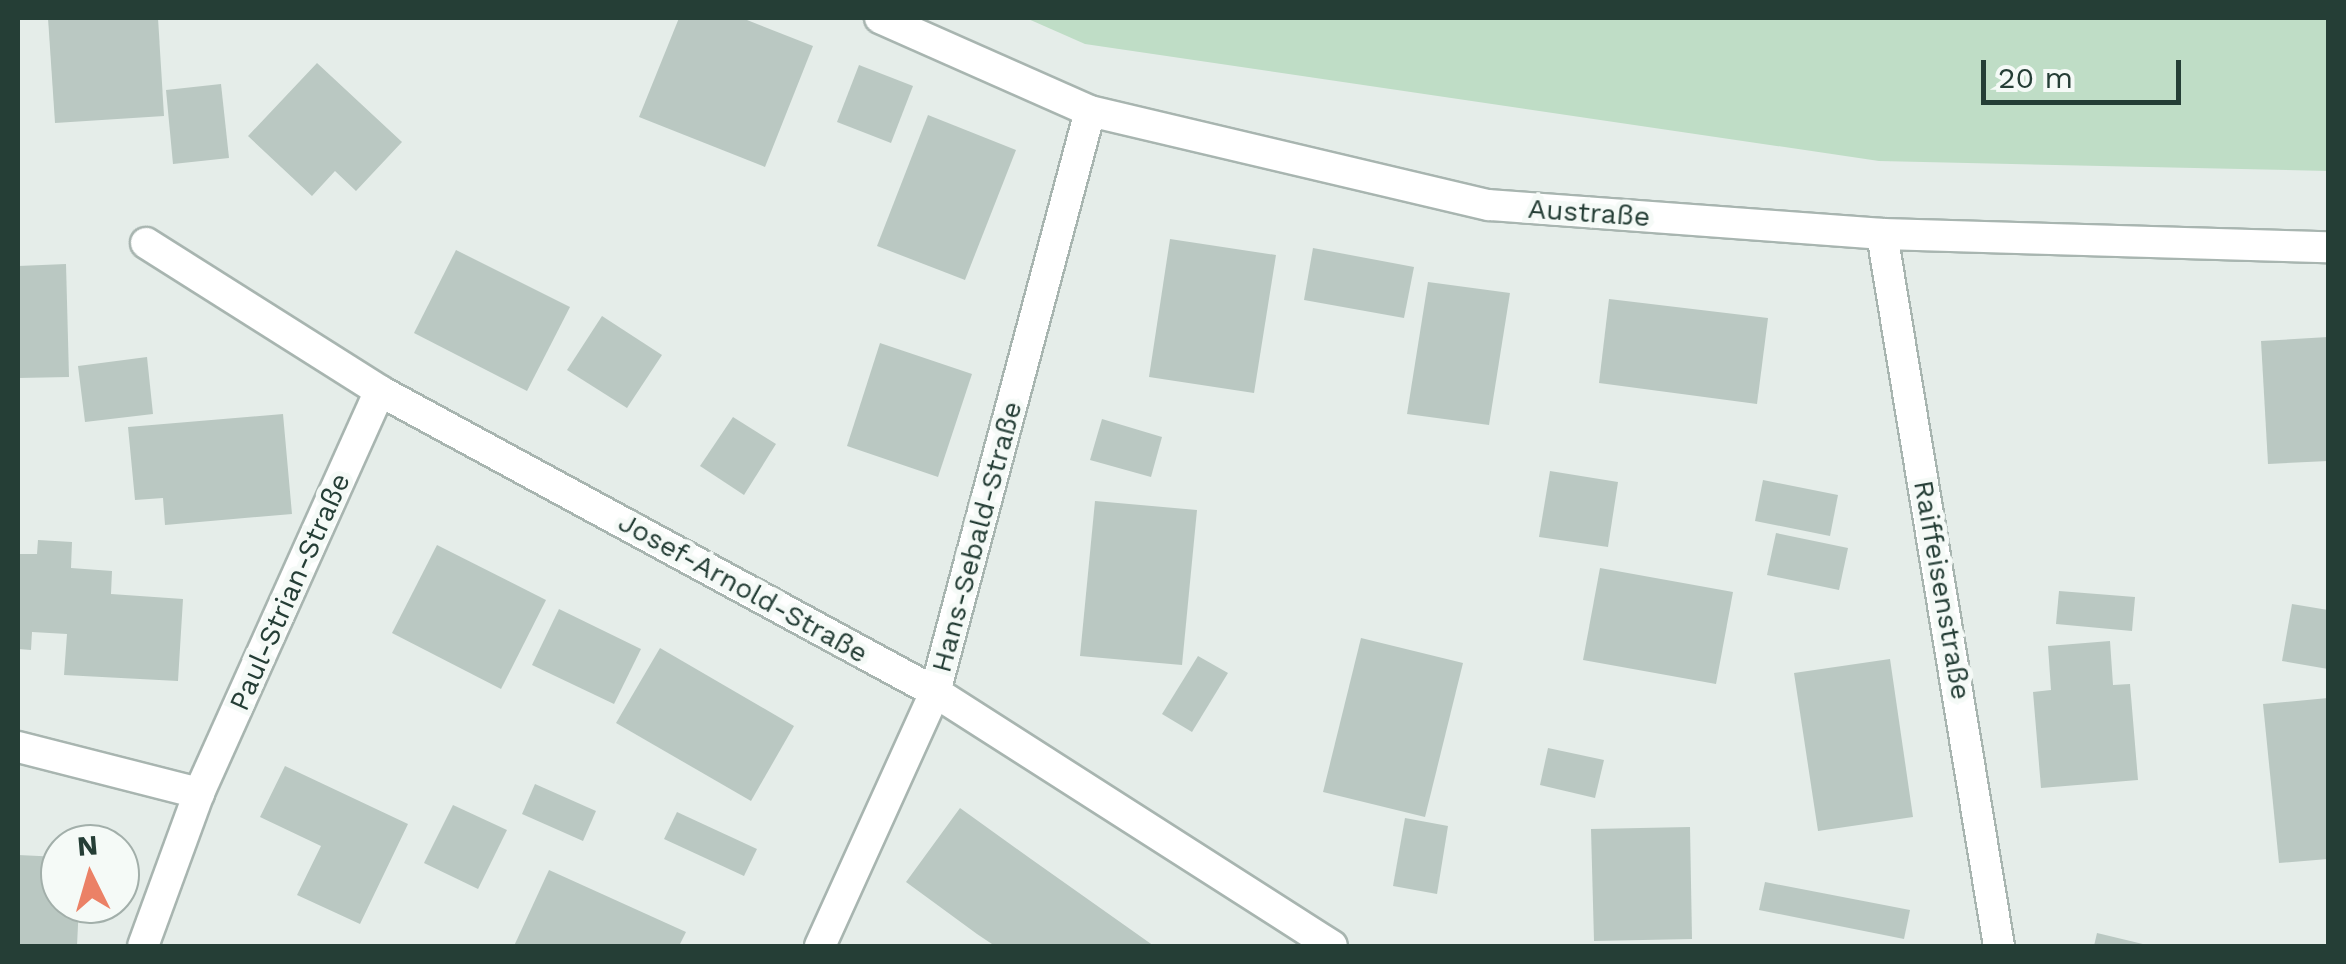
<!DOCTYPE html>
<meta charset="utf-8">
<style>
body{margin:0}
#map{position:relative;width:2346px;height:964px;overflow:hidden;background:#e5ede9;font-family:"Work Sans",sans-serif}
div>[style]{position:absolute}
.green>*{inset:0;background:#bfddc6}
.building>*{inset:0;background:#bac8c2}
.roads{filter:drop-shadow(2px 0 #a8b5b0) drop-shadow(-2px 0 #a8b5b0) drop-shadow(0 2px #a8b5b0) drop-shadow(0 -2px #a8b5b0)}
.street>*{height:30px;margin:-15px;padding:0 15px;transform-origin:15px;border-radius:15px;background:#fff}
span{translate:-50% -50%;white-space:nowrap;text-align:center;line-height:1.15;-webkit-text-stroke:10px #f5faf7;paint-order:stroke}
.street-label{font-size:28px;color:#253e36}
.frame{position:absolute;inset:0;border:20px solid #253e36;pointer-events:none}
.north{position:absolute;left:40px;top:824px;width:100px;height:100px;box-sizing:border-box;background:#f5faf7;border:2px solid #a2afaa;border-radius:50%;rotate:355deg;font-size:28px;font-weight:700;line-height:40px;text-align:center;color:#253e36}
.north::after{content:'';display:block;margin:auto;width:35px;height:45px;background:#eb8166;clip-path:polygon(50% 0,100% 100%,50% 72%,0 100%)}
.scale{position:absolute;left:1981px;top:60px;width:200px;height:45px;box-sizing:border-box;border:5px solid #253e36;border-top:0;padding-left:12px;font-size:30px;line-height:35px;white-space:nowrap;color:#253e36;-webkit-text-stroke:8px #f5faf7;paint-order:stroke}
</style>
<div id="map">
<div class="green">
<i style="clip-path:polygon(1026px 18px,2328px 18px,2328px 171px,1879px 161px,1085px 44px)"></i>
</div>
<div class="building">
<i style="clip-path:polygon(48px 18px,158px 18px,164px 116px,55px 123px)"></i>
<i style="clip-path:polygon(679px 18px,742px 18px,813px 46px,765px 167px,639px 117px)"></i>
<i style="clip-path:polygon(317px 63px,402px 142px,356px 191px,335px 171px,312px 196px,248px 136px)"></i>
<i style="clip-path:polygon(859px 65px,913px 86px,891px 143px,837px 122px)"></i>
<i style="clip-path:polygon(221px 84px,229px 158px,173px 164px,166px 90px)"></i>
<i style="clip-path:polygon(928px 115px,1016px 150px,965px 280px,877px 246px)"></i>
<i style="clip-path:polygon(1170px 239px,1276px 255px,1254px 393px,1149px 377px)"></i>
<i style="clip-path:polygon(1313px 248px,1414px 267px,1404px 318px,1304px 300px)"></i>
<i style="clip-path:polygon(456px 250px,570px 307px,527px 391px,414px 333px)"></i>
<i style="clip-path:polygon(66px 264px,69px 377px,18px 378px,18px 266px)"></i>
<i style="clip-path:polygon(1428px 282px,1510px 293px,1489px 425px,1407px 414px)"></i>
<i style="clip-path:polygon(1609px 299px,1768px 318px,1757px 404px,1599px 383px)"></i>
<i style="clip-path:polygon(602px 316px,662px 355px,627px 408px,567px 370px)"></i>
<i style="clip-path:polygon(2328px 337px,2328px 461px,2268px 464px,2261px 341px)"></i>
<i style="clip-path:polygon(880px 343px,972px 374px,938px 477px,847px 446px)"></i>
<i style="clip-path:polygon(147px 357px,153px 414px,85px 422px,78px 366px)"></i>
<i style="clip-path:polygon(283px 414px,292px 514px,165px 525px,163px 498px,135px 500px,128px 427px)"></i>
<i style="clip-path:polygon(733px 417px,776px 444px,744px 495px,700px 466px)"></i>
<i style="clip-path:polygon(1102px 419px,1162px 437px,1151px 477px,1090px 460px)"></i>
<i style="clip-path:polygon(1550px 471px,1618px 482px,1608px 547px,1539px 537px)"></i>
<i style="clip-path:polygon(1763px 480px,1838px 495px,1830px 536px,1755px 521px)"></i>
<i style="clip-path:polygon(1095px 501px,1197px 510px,1182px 665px,1080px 656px)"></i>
<i style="clip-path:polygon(1776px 533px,1848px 548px,1839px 590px,1767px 575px)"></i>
<i style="clip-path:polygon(38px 540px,72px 542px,71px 568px,112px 571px,111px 594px,183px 599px,178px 681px,64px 675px,67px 634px,32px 632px,31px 650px,18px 649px,18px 554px,37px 554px)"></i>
<i style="clip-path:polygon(437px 545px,546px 600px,501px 689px,392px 633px)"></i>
<i style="clip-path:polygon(1600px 568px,1733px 592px,1716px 684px,1583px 660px)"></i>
<i style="clip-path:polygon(2059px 591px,2135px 597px,2132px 631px,2056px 624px)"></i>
<i style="clip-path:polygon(2292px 604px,2328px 610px,2328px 669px,2282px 661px)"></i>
<i style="clip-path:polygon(559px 609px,641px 649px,614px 704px,532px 665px)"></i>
<i style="clip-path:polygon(1361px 638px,1463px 663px,1425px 817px,1323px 792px)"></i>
<i style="clip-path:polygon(2110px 641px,2113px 685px,2130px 684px,2138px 780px,2041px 788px,2033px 692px,2051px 690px,2048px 646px)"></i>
<i style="clip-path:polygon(660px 648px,794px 726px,751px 801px,616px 723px)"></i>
<i style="clip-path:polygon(1198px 656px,1228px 673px,1192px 732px,1162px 714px)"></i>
<i style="clip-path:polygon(1890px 659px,1913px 817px,1818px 831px,1794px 673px)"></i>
<i style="clip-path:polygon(2328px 698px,2328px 859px,2279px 863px,2263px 704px)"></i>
<i style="clip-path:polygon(1548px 748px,1604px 760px,1595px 798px,1540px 785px)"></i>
<i style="clip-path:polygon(285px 766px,408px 824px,360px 924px,297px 895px,321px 846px,260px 817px)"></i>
<i style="clip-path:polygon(535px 784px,596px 811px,583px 841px,522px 814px)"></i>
<i style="clip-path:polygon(453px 805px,507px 830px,478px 889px,424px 863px)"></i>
<i style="clip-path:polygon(960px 808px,1031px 859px,1154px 946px,995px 946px,977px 934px,906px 882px)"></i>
<i style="clip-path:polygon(677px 812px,757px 849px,744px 876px,664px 839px)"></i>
<i style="clip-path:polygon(1405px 818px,1448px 826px,1437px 894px,1393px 886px)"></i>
<i style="clip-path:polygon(1690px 827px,1692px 939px,1594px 941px,1591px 829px)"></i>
<i style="clip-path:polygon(18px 855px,60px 857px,60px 904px,79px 904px,77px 946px,18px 946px)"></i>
<i style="clip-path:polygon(549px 870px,686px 932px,679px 946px,514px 946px)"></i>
<i style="clip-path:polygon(1765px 882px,1910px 910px,1904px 939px,1759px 910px)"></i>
<i style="clip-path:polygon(2097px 933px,2147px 945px,2147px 946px,2094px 946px)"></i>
</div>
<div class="roads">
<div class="street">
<i style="left:880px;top:18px;width:230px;rotate:23.9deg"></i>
<i style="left:1090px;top:111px;width:410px;rotate:13.3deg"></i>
<i style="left:1489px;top:205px;width:394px;rotate:4.2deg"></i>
<i style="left:1882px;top:234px;width:446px;rotate:1.7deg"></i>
<i style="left:1882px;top:234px;width:722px;rotate:80.67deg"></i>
<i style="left:146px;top:243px;width:277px;rotate:32.3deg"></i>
<i style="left:380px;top:391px;width:631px;rotate:28.47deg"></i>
<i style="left:935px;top:692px;width:471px;rotate:32.6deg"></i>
<i style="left:18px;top:747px;width:187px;rotate:14.3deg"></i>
<i style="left:199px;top:793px;width:163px;rotate:110.1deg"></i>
<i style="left:199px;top:793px;width:441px;rotate:-65.8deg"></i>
<i style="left:820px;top:946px;width:279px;rotate:-65.6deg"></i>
<i style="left:935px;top:692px;width:601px;rotate:-75.06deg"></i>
</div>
</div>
<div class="street-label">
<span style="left:1589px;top:213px;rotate:4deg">Austraße</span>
<span style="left:977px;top:537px;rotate:-75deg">Hans-Sebald-Straße</span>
<span style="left:743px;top:588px;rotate:29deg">Josef-Arnold-Straße</span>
<span style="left:1942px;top:590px;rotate:80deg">Raiffeisenstraße</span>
<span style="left:290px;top:592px;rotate:-66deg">Paul-Strian-Straße</span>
</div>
<div class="frame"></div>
<div class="north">N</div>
<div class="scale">20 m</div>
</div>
